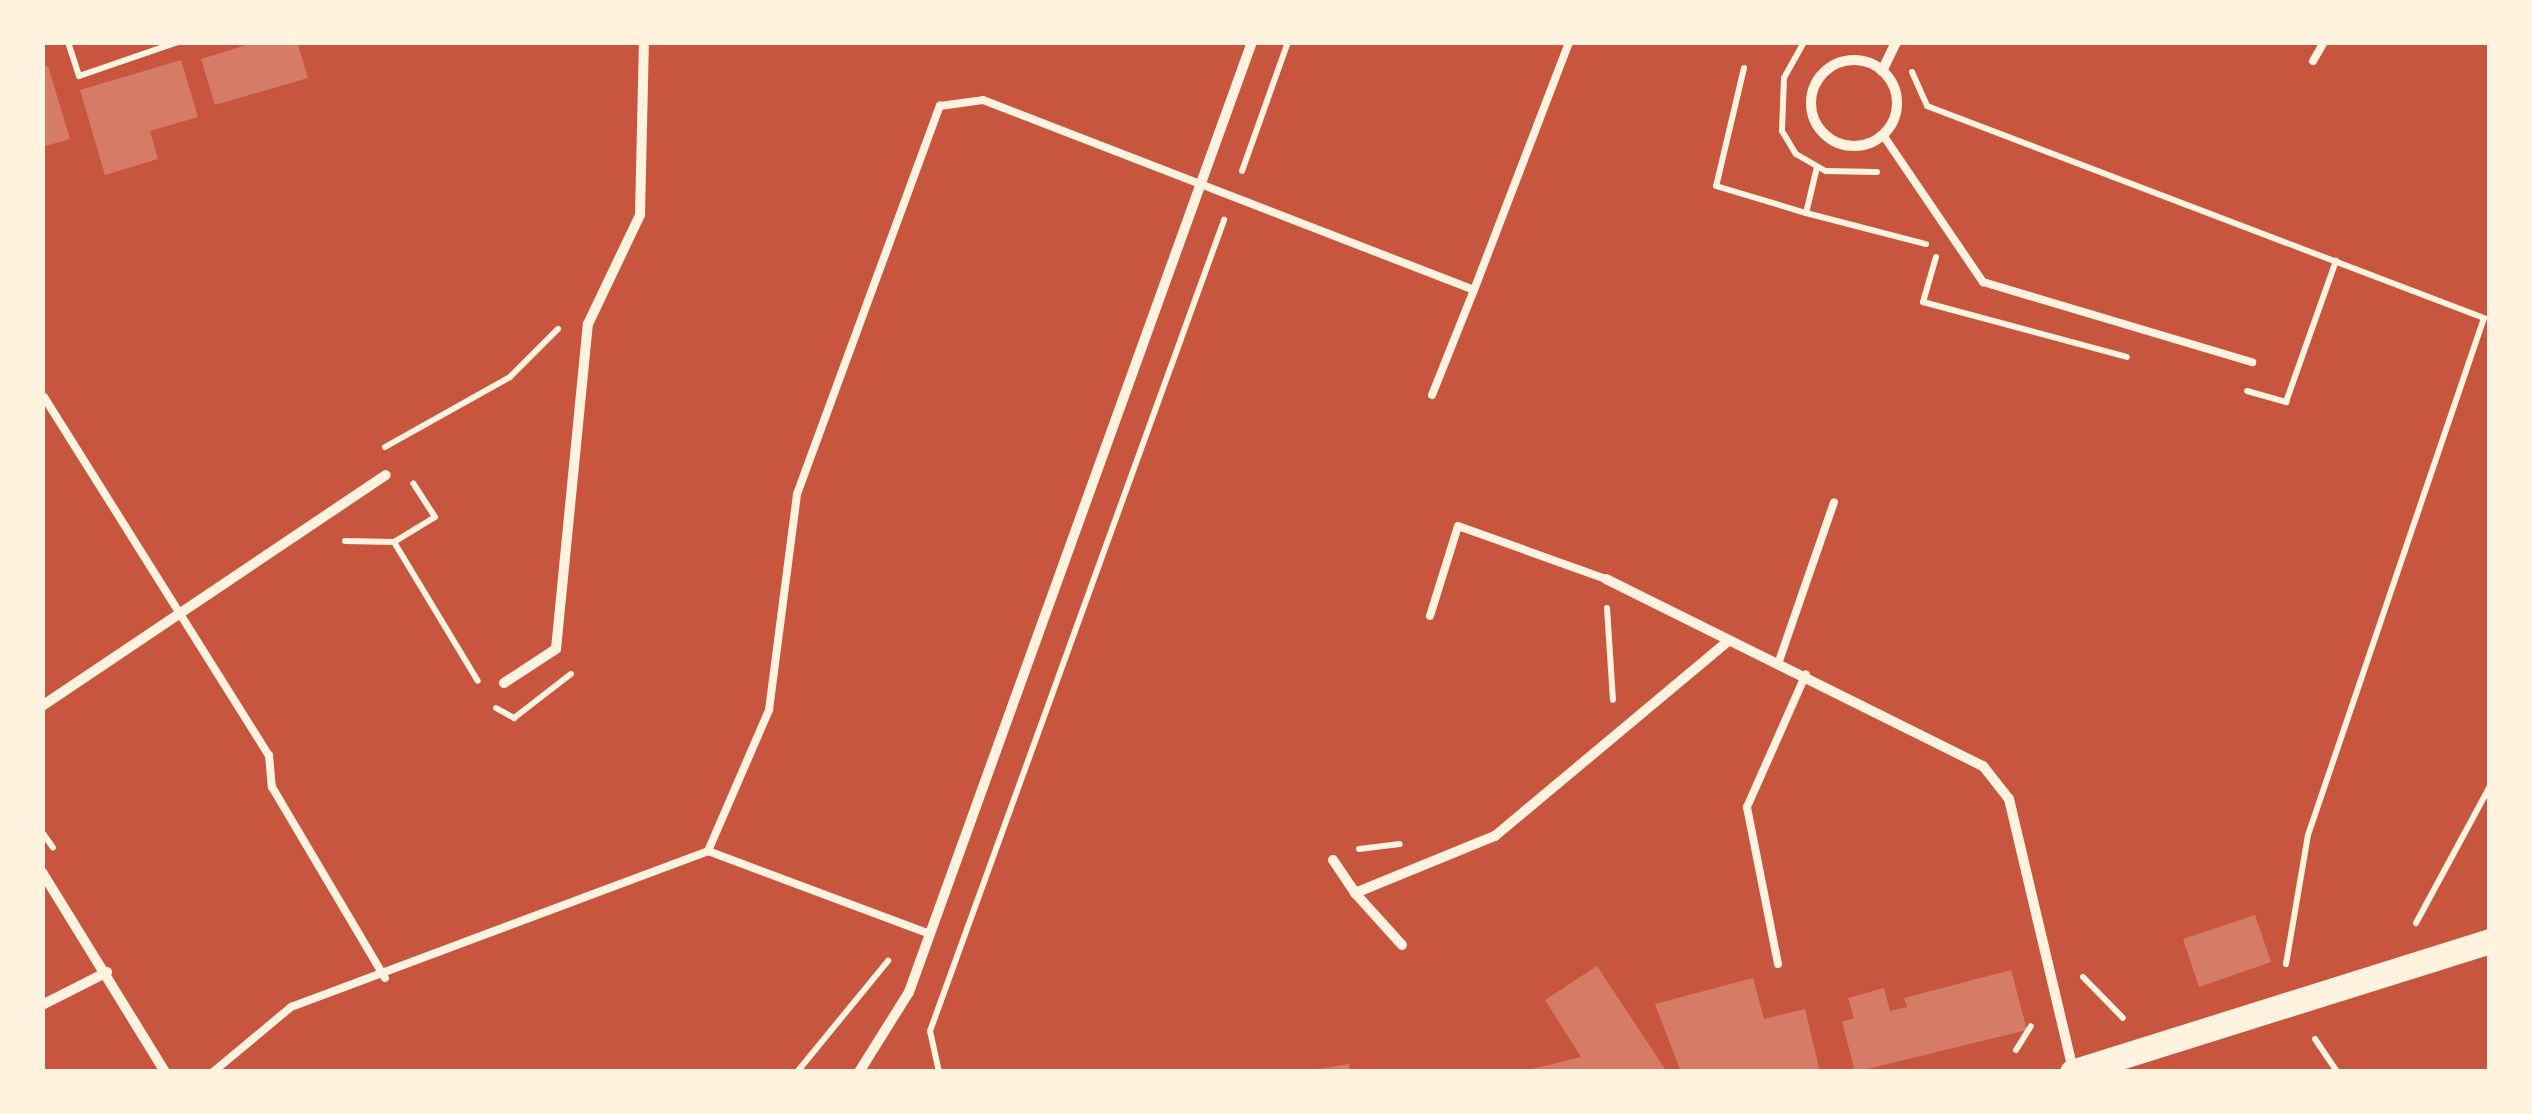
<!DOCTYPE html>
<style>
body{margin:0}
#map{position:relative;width:2532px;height:1114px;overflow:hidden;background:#c8553d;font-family:"Playfair Display",serif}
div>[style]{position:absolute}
.building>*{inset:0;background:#d67c66}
.path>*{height:6px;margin:-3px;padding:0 3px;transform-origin:3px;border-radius:3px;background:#fff3e0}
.service>*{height:8px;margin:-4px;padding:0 4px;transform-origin:4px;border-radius:4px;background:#fff3e0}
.minor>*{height:10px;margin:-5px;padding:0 5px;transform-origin:5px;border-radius:5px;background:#fff3e0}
.minor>.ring{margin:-5px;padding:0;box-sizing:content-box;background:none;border:10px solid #fff3e0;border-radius:50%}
.primary>*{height:25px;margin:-12.5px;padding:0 12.5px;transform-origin:12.5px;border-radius:12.5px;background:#fff3e0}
span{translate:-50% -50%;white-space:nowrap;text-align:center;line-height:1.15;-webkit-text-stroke:8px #fff3e0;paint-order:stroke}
.frame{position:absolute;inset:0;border:45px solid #fff3e0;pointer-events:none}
</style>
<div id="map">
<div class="building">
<i style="clip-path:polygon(256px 42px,297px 42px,308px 78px,215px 105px,201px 59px)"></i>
<i style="clip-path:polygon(181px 60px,198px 117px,150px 131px,158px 159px,105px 175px,80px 90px)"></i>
<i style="clip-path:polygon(48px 66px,70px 139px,42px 147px,42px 67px)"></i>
<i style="clip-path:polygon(2255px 915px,2271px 962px,2199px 987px,2183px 939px)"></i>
<i style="clip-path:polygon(1597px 966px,1667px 1072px,1520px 1072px,1581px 1057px,1545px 1000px)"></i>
<i style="clip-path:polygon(2011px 970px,2027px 1030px,1855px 1072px,1842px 1022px,1854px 1018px,1848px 998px,1884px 988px,1890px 1011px,1907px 1007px,1904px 998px)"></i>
<i style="clip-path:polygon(1753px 978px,1764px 1019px,1805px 1009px,1820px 1072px,1681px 1072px,1655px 1004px)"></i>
<i style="clip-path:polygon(1349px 1064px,1350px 1072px,1319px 1072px,1319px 1069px)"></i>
</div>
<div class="path">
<i style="left:68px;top:42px;width:36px;rotate:72deg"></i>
<i style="left:79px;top:76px;width:105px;rotate:-19deg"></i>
<i style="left:1804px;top:42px;width:41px;rotate:119.1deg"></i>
<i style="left:1784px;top:78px;width:53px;rotate:92.2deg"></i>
<i style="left:1782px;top:131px;width:27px;rotate:59deg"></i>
<i style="left:1796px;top:154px;width:34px;rotate:30deg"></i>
<i style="left:1826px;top:171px;width:51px;rotate:1.1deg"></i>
<i style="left:1744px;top:68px;width:121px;rotate:103.3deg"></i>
<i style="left:1716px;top:186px;width:94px;rotate:16.7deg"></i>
<i style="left:1912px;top:72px;width:37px;rotate:66deg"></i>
<i style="left:1927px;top:106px;width:596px;rotate:20.84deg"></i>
<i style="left:2484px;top:318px;width:546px;rotate:108.8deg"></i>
<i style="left:2308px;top:835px;width:131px;rotate:99.7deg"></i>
<i style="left:1817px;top:167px;width:47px;rotate:103.4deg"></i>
<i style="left:1806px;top:213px;width:124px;rotate:14.5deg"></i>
<i style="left:1242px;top:171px;width:137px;rotate:-70.4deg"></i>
<i style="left:1936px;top:257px;width:47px;rotate:106.1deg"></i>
<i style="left:1923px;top:302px;width:211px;rotate:15.1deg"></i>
<i style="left:2247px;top:391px;width:41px;rotate:15.8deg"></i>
<i style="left:2286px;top:402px;width:150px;rotate:-70.5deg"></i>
<i style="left:385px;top:447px;width:143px;rotate:-29.2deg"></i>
<i style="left:510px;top:377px;width:68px;rotate:-45deg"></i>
<i style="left:345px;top:541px;width:49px;rotate:1.2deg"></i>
<i style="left:394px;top:542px;width:162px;rotate:58.9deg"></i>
<i style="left:394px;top:542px;width:48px;rotate:-31.4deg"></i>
<i style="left:435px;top:517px;width:40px;rotate:-122.9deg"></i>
<i style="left:1607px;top:608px;width:92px;rotate:86.3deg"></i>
<i style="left:496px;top:708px;width:21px;rotate:29deg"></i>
<i style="left:514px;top:718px;width:72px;rotate:-37.7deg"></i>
<i style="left:42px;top:832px;width:19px;rotate:55deg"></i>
<i style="left:1359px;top:849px;width:41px;rotate:-7deg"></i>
<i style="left:2416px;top:923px;width:156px;rotate:-61.6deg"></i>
<i style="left:2083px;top:977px;width:57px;rotate:45.7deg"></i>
<i style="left:2315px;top:1039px;width:40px;rotate:56deg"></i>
<i style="left:2016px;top:1050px;width:28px;rotate:-58deg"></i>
<i style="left:797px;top:1072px;width:144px;rotate:-50.7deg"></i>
<i style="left:939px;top:1072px;width:42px;rotate:-102.4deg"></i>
<i style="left:930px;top:1031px;width:863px;rotate:-70.07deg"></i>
</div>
<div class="service">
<i style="left:2313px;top:61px;width:22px;rotate:-60deg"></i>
<i style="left:1883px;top:135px;width:178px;rotate:55.8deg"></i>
<i style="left:1983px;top:282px;width:281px;rotate:16.6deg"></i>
<i style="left:1432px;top:395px;width:113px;rotate:-68.2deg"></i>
<i style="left:44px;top:397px;width:423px;rotate:57.9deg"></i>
<i style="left:269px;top:755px;width:32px;rotate:85deg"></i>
<i style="left:272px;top:787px;width:222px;rotate:59.4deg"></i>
<i style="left:1430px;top:616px;width:94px;rotate:-72.7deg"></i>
<i style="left:1458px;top:526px;width:157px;rotate:19.7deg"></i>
<i style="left:1779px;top:661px;width:168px;rotate:-70.9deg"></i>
<i style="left:708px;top:851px;width:237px;rotate:20.5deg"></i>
<i style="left:1778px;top:964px;width:160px;rotate:-101.2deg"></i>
<i style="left:1747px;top:807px;width:145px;rotate:-66.1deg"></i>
<i style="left:213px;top:1072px;width:102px;rotate:-39.8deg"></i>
<i style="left:291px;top:1007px;width:445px;rotate:-20.5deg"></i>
<i style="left:708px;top:851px;width:154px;rotate:-66.6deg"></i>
<i style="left:769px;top:710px;width:218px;rotate:-82.6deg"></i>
<i style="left:797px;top:494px;width:414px;rotate:-69.8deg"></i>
<i style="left:940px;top:106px;width:43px;rotate:-7.9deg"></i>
<i style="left:983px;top:100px;width:526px;rotate:21.15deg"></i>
<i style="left:1474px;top:290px;width:266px;rotate:-69deg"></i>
</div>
<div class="minor">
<i class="ring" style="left:1811px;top:60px;width:76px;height:76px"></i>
<i style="left:1882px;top:71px;width:32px;rotate:-64deg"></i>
<i style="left:1606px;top:579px;width:421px;rotate:26.4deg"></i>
<i style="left:1983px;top:766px;width:42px;rotate:51.8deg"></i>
<i style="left:2009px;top:799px;width:278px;rotate:76.7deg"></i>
<i style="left:504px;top:683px;width:62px;rotate:-33.2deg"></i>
<i style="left:556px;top:649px;width:327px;rotate:-84.4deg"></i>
<i style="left:588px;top:324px;width:121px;rotate:-64.5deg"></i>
<i style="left:640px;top:215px;width:173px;rotate:-88.7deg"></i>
<i style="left:42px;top:706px;width:414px;rotate:-33.9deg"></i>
<i style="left:1333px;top:860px;width:40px;rotate:56deg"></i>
<i style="left:1355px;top:893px;width:151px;rotate:-22.2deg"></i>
<i style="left:1495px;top:836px;width:305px;rotate:-39.9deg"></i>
<i style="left:42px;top:872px;width:235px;rotate:58.4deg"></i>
<i style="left:1355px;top:893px;width:70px;rotate:47.9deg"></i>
<i style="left:42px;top:1005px;width:73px;rotate:-26.9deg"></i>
<i style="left:859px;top:1072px;width:94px;rotate:-58deg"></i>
<i style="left:909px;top:992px;width:1010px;rotate:-70.15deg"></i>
</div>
<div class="primary">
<i style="left:2072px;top:1072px;width:438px;rotate:-17.4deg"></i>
</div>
<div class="frame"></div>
</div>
